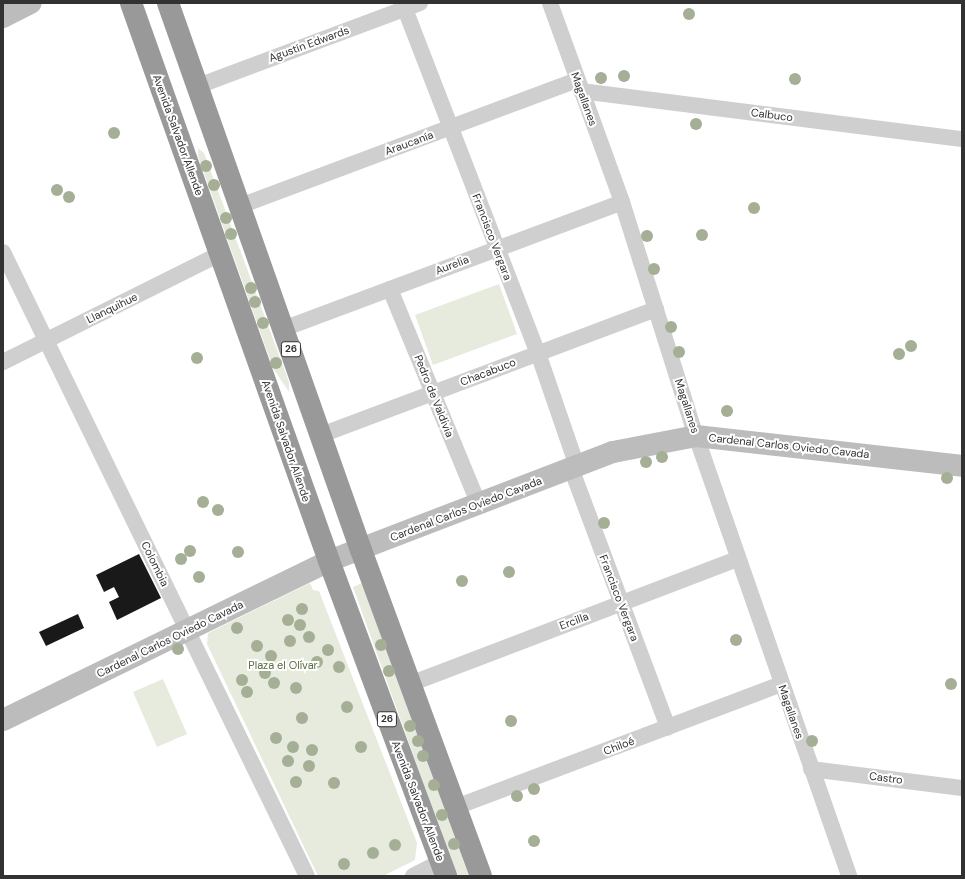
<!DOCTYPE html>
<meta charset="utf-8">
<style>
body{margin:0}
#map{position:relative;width:965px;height:879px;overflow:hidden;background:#fff;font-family:"DM Sans",sans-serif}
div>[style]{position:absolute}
.green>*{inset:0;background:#e6ebde}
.building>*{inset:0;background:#191919}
.street>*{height:16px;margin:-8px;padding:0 8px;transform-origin:8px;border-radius:8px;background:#cfcfcf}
.secondary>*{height:22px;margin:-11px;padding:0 11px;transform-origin:11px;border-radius:11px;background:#bcbcbc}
.highway>*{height:22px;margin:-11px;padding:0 11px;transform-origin:11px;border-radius:11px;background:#999}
.trees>*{width:12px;height:12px;margin:-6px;border-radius:50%;background:#a4af96}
span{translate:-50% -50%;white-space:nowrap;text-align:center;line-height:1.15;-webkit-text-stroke:4px #fff;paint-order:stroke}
.shield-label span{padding:1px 3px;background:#fff;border:1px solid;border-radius:3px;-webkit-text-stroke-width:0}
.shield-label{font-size:10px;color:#323232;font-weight:700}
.street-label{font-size:11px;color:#323232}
.park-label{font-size:11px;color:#5a6d40}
.frame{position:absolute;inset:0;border:4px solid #323232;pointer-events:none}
</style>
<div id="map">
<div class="green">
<i style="clip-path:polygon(198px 148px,204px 153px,223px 204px,289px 382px,289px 392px,273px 368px,198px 156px)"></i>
<i style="clip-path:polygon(499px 284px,517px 334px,433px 365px,415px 315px)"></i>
<i style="clip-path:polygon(310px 583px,313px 590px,319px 591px,417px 843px,415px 860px,383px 876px,318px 876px,207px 644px,208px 633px)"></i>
<i style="clip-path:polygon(362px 583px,469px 876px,458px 876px,419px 771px,353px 587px)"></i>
<i style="clip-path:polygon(163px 679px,187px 734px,157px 747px,133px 692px)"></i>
</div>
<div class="building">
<i style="clip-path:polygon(139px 554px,161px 598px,117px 620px,109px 602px,119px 597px,114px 587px,104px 592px,96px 575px)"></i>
<i style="clip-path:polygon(78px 614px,84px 628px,46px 646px,39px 632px)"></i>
</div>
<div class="street">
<i style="left:550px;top:3px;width:212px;rotate:70.1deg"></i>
<i style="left:622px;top:202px;width:245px;rotate:72.5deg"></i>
<i style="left:696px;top:436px;width:466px;rotate:70.8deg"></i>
<i style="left:405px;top:9px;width:369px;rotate:68.9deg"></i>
<i style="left:538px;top:353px;width:120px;rotate:71deg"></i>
<i style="left:198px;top:86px;width:237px;rotate:-20.5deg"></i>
<i style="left:581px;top:91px;width:384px;rotate:7.2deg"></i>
<i style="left:240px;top:206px;width:360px;rotate:-20.5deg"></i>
<i style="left:3px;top:252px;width:694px;rotate:64.03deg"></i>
<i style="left:390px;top:289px;width:231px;rotate:67.6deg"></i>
<i style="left:283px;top:329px;width:362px;rotate:-20.5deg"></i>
<i style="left:3px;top:362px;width:242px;rotate:-26.5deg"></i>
<i style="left:321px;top:435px;width:358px;rotate:-20.6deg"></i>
<i style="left:571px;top:468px;width:277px;rotate:69.5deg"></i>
<i style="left:410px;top:684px;width:351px;rotate:-20.9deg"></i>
<i style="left:811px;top:769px;width:152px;rotate:7.2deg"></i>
<i style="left:456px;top:807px;width:347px;rotate:-20.7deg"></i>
<i style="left:413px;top:876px;width:31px;rotate:-27deg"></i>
</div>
<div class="secondary">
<i style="left:3px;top:17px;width:31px;rotate:-27deg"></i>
<i style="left:3px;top:720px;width:363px;rotate:-26deg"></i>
<i style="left:329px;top:561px;width:304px;rotate:-21deg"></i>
<i style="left:613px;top:452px;width:85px;rotate:-10.9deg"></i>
<i style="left:696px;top:436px;width:268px;rotate:6.4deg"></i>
</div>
<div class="highway">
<i style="left:131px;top:3px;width:592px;rotate:70.46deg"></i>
<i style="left:329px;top:561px;width:336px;rotate:69.6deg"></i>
<i style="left:168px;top:3px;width:580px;rotate:70.57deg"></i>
<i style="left:361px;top:550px;width:347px;rotate:69.8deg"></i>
</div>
<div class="trees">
<i style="left:689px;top:14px"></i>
<i style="left:624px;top:76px"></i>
<i style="left:601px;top:78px"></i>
<i style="left:795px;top:79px"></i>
<i style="left:696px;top:124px"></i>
<i style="left:114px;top:133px"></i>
<i style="left:206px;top:166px"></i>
<i style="left:214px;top:185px"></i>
<i style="left:57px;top:190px"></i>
<i style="left:69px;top:197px"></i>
<i style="left:754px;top:208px"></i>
<i style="left:226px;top:218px"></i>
<i style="left:231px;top:234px"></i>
<i style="left:702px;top:235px"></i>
<i style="left:647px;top:236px"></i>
<i style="left:654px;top:269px"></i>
<i style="left:251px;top:288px"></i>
<i style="left:255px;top:302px"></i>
<i style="left:263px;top:323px"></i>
<i style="left:671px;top:327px"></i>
<i style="left:911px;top:346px"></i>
<i style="left:679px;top:352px"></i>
<i style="left:899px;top:354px"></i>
<i style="left:197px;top:358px"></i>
<i style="left:276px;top:363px"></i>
<i style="left:727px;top:411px"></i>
<i style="left:662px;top:457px"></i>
<i style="left:646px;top:462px"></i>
<i style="left:947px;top:478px"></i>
<i style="left:203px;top:502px"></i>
<i style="left:218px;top:510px"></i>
<i style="left:604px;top:523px"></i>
<i style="left:190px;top:551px"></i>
<i style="left:238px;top:552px"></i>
<i style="left:181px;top:559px"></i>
<i style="left:509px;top:572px"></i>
<i style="left:199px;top:577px"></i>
<i style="left:462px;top:581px"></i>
<i style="left:302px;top:609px"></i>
<i style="left:288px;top:620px"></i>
<i style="left:300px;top:625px"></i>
<i style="left:237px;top:628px"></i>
<i style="left:309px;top:637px"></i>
<i style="left:736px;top:640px"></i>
<i style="left:290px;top:641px"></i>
<i style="left:381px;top:645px"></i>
<i style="left:257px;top:646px"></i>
<i style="left:178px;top:649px"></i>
<i style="left:328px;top:650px"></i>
<i style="left:271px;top:656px"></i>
<i style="left:317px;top:662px"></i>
<i style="left:339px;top:667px"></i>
<i style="left:389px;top:671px"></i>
<i style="left:265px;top:673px"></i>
<i style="left:242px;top:680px"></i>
<i style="left:274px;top:683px"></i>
<i style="left:951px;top:684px"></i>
<i style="left:296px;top:688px"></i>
<i style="left:247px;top:692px"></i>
<i style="left:347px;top:707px"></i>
<i style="left:302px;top:718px"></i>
<i style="left:511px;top:721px"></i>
<i style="left:410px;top:726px"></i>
<i style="left:276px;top:738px"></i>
<i style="left:418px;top:741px"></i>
<i style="left:812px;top:741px"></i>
<i style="left:293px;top:747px"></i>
<i style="left:361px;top:747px"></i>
<i style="left:312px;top:750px"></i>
<i style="left:423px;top:756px"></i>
<i style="left:288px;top:761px"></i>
<i style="left:309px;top:766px"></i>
<i style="left:296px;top:782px"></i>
<i style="left:334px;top:783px"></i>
<i style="left:434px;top:785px"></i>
<i style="left:534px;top:789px"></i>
<i style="left:517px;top:796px"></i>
<i style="left:442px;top:815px"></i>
<i style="left:534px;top:841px"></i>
<i style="left:454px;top:844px"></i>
<i style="left:395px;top:845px"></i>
<i style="left:373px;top:853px"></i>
<i style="left:344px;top:864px"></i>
</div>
<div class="shield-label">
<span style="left:291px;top:349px">26</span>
<span style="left:387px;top:719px">26</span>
</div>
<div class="street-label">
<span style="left:309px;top:44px;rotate:-20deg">Agustín Edwards</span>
<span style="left:584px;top:99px;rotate:70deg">Magallanes</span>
<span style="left:772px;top:115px;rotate:7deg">Calbuco</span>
<span style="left:178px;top:135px;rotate:70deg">Avenida Salvador Allende</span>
<span style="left:409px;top:143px;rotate:-20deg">Araucanía</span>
<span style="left:492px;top:237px;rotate:69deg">Francisco Vergara</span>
<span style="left:452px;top:265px;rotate:-21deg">Aurelia</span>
<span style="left:112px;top:308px;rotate:-26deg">Llanquihue</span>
<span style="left:488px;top:372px;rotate:-21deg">Chacabuco</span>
<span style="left:434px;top:396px;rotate:68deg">Pedro de Valdivia</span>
<span style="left:687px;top:406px;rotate:72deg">Magallanes</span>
<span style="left:286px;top:441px;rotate:71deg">Avenida Salvador Allende</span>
<span style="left:789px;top:446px;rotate:6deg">Cardenal Carlos Oviedo Cavada</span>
<span style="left:466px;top:509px;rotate:-21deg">Cardenal Carlos Oviedo Cavada</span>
<span style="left:155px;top:564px;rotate:64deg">Colombia</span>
<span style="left:619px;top:598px;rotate:69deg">Francisco Vergara</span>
<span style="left:574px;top:621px;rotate:-21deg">Ercilla</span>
<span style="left:170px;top:639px;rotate:-26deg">Cardenal Carlos Oviedo Cavada</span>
<span style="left:791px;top:712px;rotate:71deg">Magallanes</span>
<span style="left:619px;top:746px;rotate:-21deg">Chiloé</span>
<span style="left:886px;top:778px;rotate:7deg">Castro</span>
<span style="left:418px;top:801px;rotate:69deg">Avenida Salvador Allende</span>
</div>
<div class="park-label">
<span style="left:283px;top:665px">Plaza el Olívar</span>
</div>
<div class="frame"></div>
</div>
